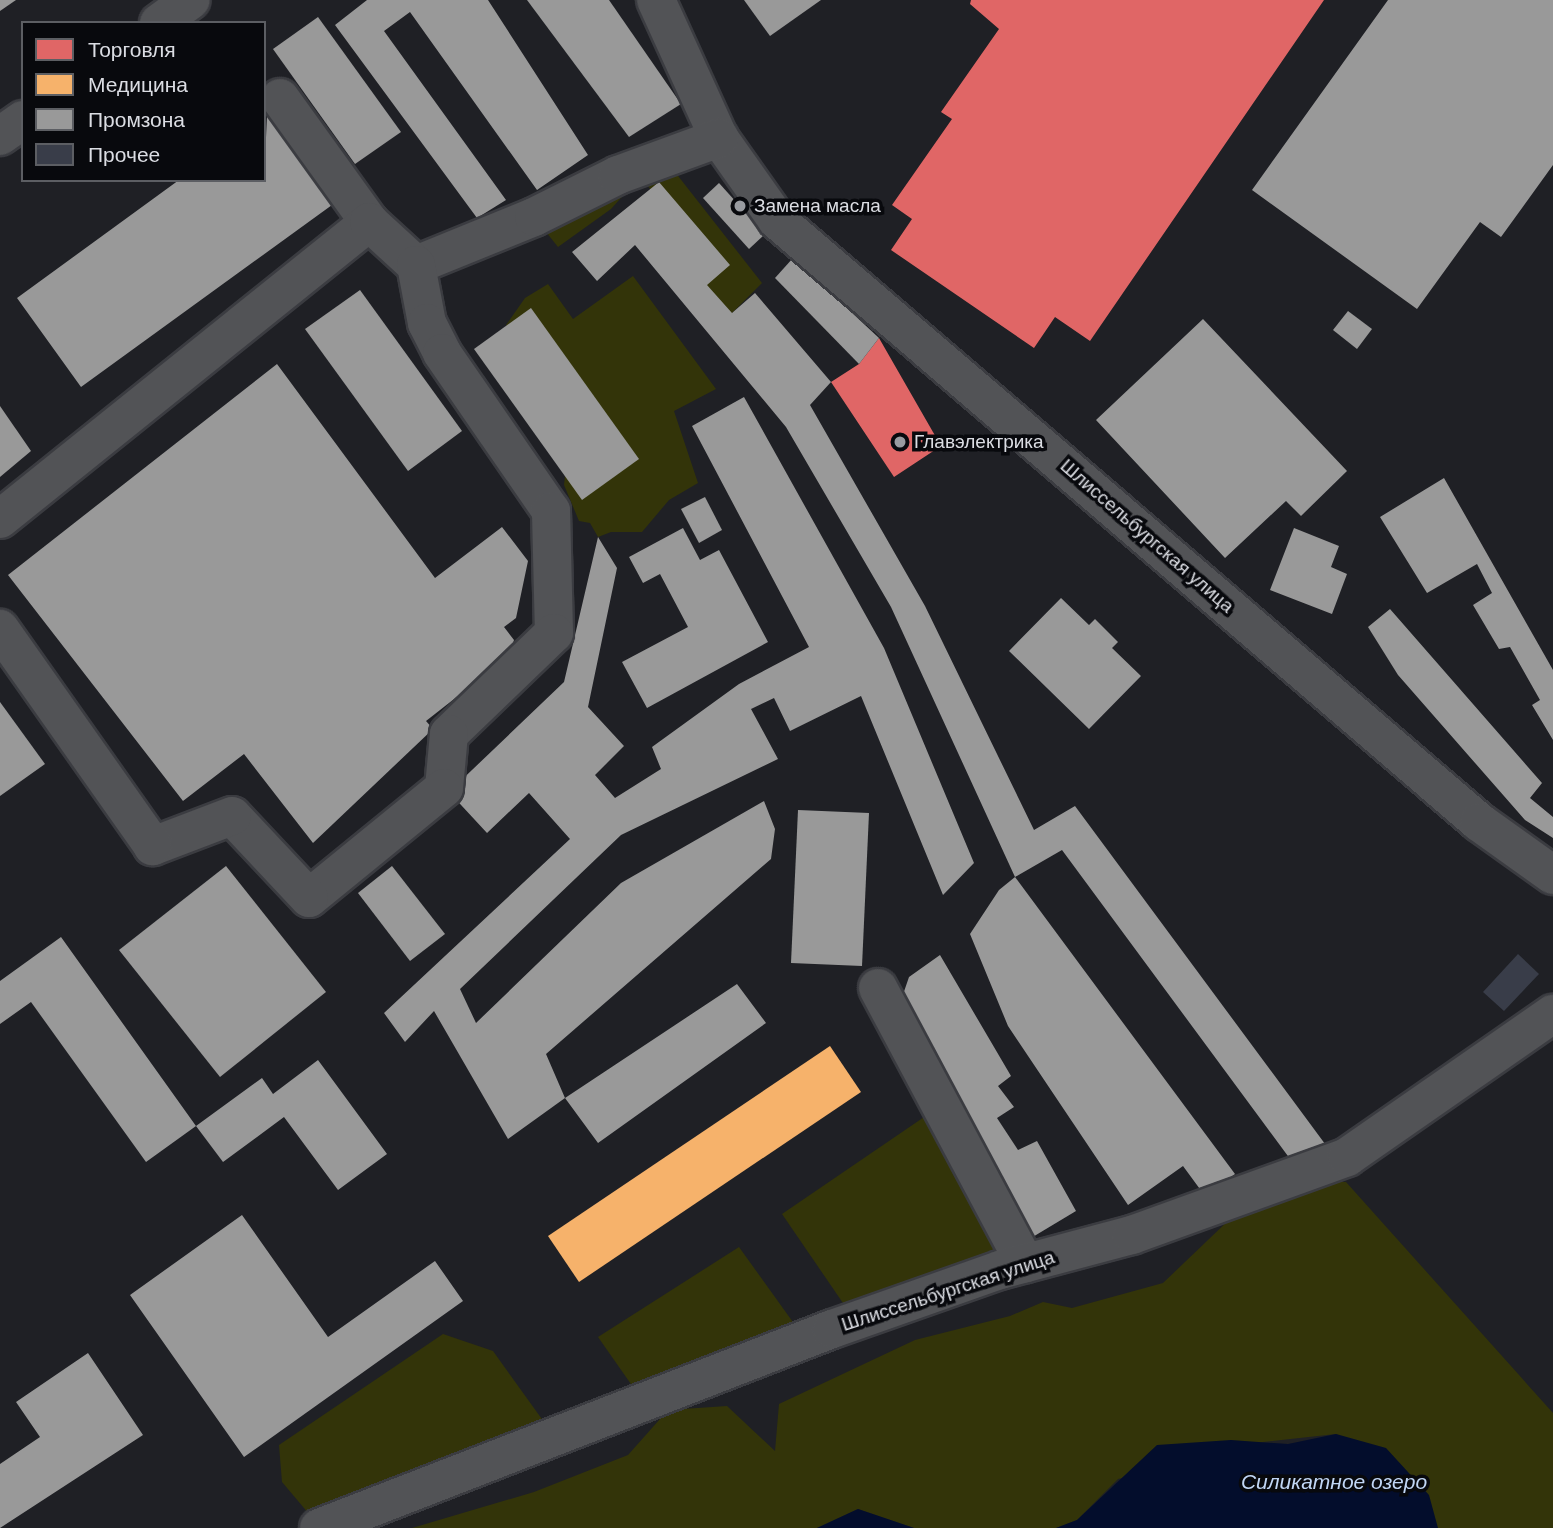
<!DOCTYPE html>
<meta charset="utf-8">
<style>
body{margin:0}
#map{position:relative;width:1553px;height:1528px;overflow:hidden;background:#1f2025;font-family:Helvetica,sans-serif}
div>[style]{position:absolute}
.green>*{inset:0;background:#333409}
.water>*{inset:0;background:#030d2c}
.shops>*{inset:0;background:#e06666}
.health>*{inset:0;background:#f6b26b}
.industry>*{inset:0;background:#999}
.building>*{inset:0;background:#393d49}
.roads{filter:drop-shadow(2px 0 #3b3c41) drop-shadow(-2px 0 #3b3c41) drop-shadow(0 2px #3b3c41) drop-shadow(0 -2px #3b3c41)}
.minor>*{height:38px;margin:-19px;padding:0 19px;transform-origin:19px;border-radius:19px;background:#525356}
.dots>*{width:19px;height:19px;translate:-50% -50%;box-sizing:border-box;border:4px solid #08090d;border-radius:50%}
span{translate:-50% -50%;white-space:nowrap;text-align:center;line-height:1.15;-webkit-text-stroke:7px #08090d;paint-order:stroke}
.poi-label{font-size:19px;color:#dbdde3}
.left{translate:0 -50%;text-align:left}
.street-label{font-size:19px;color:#dbdde3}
.water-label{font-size:21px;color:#c1d6f5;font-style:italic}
.legend{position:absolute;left:21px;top:21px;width:245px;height:161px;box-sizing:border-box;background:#08090d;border:2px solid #5c5e63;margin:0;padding:9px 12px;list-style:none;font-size:21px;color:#dbdde3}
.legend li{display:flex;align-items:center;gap:14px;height:35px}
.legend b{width:35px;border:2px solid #5c5e63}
</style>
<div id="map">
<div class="green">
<i style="clip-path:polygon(664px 158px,762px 283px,724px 321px,681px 268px,698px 245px,646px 184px,637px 180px,611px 209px,558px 247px,534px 217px)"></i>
<i style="clip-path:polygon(633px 276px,716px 389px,674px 411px,698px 483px,669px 500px,642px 532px,611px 532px,598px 537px,590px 523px,579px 521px,564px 485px,565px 476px,597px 453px,506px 325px,525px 298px,548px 284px,573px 319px)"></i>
<i style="clip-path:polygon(930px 1113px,1001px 1250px,845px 1306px,782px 1214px)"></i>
<i style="clip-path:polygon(1336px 1182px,1346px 1182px,1553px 1413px,1553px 1528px,1435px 1528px,1418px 1483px,1336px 1434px,1263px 1442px,1118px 1479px,1077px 1520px,1056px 1528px,914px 1528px,858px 1509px,817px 1528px,412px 1528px,534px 1492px,628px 1455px,668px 1410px,727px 1406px,775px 1451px,779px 1404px,915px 1340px,1010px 1316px,1043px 1302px,1072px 1308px,1163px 1283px,1232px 1217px)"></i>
<i style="clip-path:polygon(739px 1247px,795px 1325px,633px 1387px,598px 1337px)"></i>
<i style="clip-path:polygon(443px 1334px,493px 1351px,544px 1422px,309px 1514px,282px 1482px,279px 1445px)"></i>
</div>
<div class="water">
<i style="clip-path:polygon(1336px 1434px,1386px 1448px,1429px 1495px,1438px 1528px,1056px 1528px,1077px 1520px,1157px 1445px,1231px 1440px,1288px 1444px)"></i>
<i style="clip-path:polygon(858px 1509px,914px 1528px,817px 1528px)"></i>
</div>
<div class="shops">
<i style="clip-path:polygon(971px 0,1324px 0,1090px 341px,1055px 317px,1034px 348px,891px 250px,912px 219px,892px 205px,952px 119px,941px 112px,999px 29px,970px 4px)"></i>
<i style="clip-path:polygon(879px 338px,941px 446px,894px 477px,831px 382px,859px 364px)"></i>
</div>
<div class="health">
<i style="clip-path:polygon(830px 1046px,861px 1092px,579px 1282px,548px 1236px)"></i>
</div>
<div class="industry">
<i style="clip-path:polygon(0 0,16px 0,0 11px)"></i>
<i style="clip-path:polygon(367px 0,488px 0,588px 155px,537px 190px,410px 12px,384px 31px,506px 200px,477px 218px,335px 25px)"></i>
<i style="clip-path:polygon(527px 0,609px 0,681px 104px,629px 137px)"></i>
<i style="clip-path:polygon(744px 0,821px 0,770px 36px)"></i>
<i style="clip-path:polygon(1388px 0,1553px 0,1553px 165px,1501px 237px,1480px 222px,1417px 309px,1252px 190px)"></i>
<i style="clip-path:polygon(318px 17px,401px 132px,355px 164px,273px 49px)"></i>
<i style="clip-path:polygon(267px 116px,332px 205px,81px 387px,17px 298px,179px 180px,264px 180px)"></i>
<i style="clip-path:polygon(659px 182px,730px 265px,707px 285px,732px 313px,755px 293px,831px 382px,810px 405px,925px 606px,1034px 830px,1075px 806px,1328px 1148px,1296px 1167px,1062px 850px,1015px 877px,891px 607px,786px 427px,635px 245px,597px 281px,572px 252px)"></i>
<i style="clip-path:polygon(719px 183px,765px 234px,749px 249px,703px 198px)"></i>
<i style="clip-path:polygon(793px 258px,879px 338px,859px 364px,775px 278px)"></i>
<i style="clip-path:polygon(360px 290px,462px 431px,408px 471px,305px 329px)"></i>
<i style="clip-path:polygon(531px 308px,639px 459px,582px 500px,474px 349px)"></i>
<i style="clip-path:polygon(1348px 311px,1372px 329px,1357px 349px,1333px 330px)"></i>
<i style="clip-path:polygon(1203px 319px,1347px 471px,1301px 516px,1286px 501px,1225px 558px,1096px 420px)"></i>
<i style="clip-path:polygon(277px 364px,435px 578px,502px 527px,528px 561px,516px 618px,504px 627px,514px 640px,509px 656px,426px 721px,433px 729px,313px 843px,244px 754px,183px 801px,8px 575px)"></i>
<i style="clip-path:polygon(744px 397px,884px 648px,974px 863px,943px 895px,861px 696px,790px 731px,774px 698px,751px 709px,778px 759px,621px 835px,460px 989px,476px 1023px,621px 883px,764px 801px,775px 829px,771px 859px,546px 1054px,565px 1098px,737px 984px,766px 1023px,598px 1143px,565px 1098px,508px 1139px,434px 1011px,405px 1042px,384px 1013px,570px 839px,529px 793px,487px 833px,449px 792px,564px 682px,598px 537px,617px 568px,588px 707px,624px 746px,595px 775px,615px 798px,661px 769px,652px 747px,739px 684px,809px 647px,692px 426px)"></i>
<i style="clip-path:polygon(0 406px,31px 451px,0 477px)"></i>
<i style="clip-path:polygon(1444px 478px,1553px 670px,1553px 740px,1532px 705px,1540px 700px,1510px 647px,1499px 649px,1473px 605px,1492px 593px,1477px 564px,1427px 593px,1380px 517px)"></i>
<i style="clip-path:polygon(705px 497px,722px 530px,699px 543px,681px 509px)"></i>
<i style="clip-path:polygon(683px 528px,700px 560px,719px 550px,768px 642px,647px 708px,622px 662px,688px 627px,660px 574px,643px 583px,629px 557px)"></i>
<i style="clip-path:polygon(1294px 528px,1339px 546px,1331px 567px,1347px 574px,1332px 614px,1270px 590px)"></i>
<i style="clip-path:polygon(1061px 598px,1089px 625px,1095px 619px,1118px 642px,1112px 648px,1141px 676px,1089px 729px,1009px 651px)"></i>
<i style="clip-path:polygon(1390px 609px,1542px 783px,1530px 798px,1553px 817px,1553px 838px,1525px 820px,1398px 675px,1368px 627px)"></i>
<i style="clip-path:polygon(0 702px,45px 764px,0 796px)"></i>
<i style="clip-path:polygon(798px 810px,869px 813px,862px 966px,791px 963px)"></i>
<i style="clip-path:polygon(226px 866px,326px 992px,220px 1077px,119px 950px)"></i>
<i style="clip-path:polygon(392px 866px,445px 934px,410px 961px,358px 893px)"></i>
<i style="clip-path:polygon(1015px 877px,1235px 1174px,1205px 1196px,1183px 1166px,1128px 1205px,1008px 1026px,970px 934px,999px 890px)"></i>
<i style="clip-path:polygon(61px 937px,196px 1126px,146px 1162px,31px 1002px,0 1024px,0 981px)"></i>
<i style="clip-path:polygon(940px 955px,1011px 1076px,998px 1086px,1014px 1107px,997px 1118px,1018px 1150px,1037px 1141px,1076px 1211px,1031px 1238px,897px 1012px,909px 977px)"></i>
<i style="clip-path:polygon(318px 1060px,387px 1154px,338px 1190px,284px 1117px,223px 1162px,196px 1126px,262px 1078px,273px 1094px)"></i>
<i style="clip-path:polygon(242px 1215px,328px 1337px,435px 1261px,463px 1301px,244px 1457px,130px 1295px)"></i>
<i style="clip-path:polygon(88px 1353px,143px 1435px,0 1528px,0 1464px,40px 1437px,16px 1402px)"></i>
</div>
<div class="building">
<i style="clip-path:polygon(1518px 954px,1539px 974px,1504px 1011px,1483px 992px)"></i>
</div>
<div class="roads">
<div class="minor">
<i style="left:656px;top:0;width:152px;rotate:65.5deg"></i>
<i style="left:719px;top:138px;width:100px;rotate:54.7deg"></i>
<i style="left:777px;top:220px;width:925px;rotate:40.61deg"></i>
<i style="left:1479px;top:822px;width:91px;rotate:35.6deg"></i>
<i style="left:159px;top:23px;width:39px;rotate:-36deg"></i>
<i style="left:280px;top:98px;width:153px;rotate:54.3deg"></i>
<i style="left:0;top:136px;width:28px;rotate:-35deg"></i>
<i style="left:416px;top:265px;width:127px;rotate:-22.1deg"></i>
<i style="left:534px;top:217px;width:94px;rotate:-26.6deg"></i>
<i style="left:618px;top:175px;width:108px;rotate:-20.1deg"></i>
<i style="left:0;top:519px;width:474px;rotate:-38.8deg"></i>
<i style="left:369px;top:222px;width:64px;rotate:42.5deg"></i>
<i style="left:416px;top:265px;width:59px;rotate:79.3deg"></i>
<i style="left:427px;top:323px;width:34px;rotate:63deg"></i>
<i style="left:442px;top:353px;width:192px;rotate:55.4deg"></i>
<i style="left:551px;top:511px;width:122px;rotate:88.6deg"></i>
<i style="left:554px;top:633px;width:146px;rotate:136.1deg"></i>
<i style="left:449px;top:734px;width:54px;rotate:95.3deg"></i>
<i style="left:444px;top:788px;width:174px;rotate:140.8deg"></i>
<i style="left:309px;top:898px;width:112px;rotate:-133.2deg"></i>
<i style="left:232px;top:816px;width:85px;rotate:159.2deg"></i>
<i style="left:153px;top:846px;width:266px;rotate:-125.2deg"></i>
<i style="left:878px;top:988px;width:312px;rotate:61.9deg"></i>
<i style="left:319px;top:1528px;width:550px;rotate:-21.2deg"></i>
<i style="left:832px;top:1329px;width:178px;rotate:-19.4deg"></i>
<i style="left:1000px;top:1270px;width:137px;rotate:-14.9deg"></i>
<i style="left:1132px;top:1235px;width:229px;rotate:-19.9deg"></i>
<i style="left:1347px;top:1157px;width:251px;rotate:-34.8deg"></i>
</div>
</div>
<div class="dots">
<i style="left:740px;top:206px;background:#999ba0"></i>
<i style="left:900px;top:442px;background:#999ba0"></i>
</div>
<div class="poi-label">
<span class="left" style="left:754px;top:206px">Замена масла</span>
<span class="left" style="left:914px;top:442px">Главэлектрика</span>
</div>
<div class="street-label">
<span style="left:1147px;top:536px;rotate:41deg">Шлиссельбургская улица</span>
<span style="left:948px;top:1291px;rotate:-18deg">Шлиссельбургская улица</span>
</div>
<div class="water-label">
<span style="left:1334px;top:1482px">Силикатное озеро</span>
</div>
<ul class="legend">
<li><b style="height:19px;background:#e06666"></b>Торговля</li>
<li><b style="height:19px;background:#f6b26b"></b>Медицина</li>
<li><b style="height:19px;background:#999"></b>Промзона</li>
<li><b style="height:19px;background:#393d49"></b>Прочее</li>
</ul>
</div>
